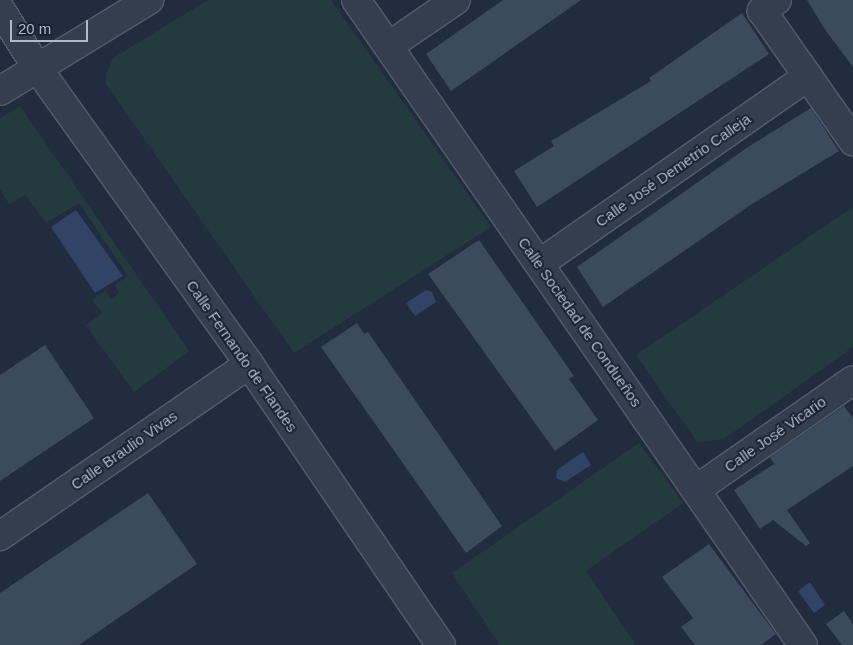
<!DOCTYPE html>
<meta charset="utf-8">
<style>
body{margin:0}
#map{position:relative;width:853px;height:645px;overflow:hidden;background:#212c3e;font-family:Helvetica,sans-serif}
div>[style]{position:absolute}
.green>*{inset:0;background:#233b3f}
.water>*{inset:0;background:#314465}
.building>*{inset:0;background:#3c4a5e}
.roads{filter:drop-shadow(1px 0 #535c6c) drop-shadow(-1px 0 #535c6c) drop-shadow(0 1px #535c6c) drop-shadow(0 -1px #535c6c)}
.street>*{height:28px;margin:-14px;padding:0 14px;transform-origin:14px;border-radius:14px;background:#353e4e}
span{translate:-50% -50%;white-space:nowrap;text-align:center;line-height:1.15;-webkit-text-stroke:4px #1a2333;paint-order:stroke}
.street-label{font-size:15px;color:#b0b9ca}
.scale{position:absolute;left:10px;top:20px;width:78px;height:22px;box-sizing:border-box;border:2px solid #b0b9ca;border-top:0;padding-left:6px;font-size:15px;line-height:18px;white-space:nowrap;color:#b0b9ca;-webkit-text-stroke:4px #1a2333;paint-order:stroke}
</style>
<div id="map">
<div class="green">
<i style="clip-path:polygon(208px 0,331px 0,491px 227px,294px 353px,106px 84px,106px 74px,113px 58px)"></i>
<i style="clip-path:polygon(20px 106px,189px 351px,134px 392px,86px 325px,102px 313px,92px 300px,105px 291px,111px 299px,119px 293px,115px 285px,128px 276px,79px 203px,46px 223px,25px 195px,9px 204px,0 189px,0 118px)"></i>
<i style="clip-path:polygon(853px 207px,853px 347px,724px 439px,697px 442px,636px 355px)"></i>
<i style="clip-path:polygon(639px 443px,683px 503px,586px 571px,636px 645px,500px 645px,452px 573px)"></i>
</div>
<div class="water">
<i style="clip-path:polygon(76px 210px,123px 276px,95px 293px,51px 227px)"></i>
<i style="clip-path:polygon(426px 290px,432px 292px,436px 302px,415px 316px,406px 303px)"></i>
<i style="clip-path:polygon(583px 452px,591px 465px,565px 482px,556px 478px,557px 470px)"></i>
<i style="clip-path:polygon(810px 582px,825px 605px,814px 613px,798px 591px)"></i>
</div>
<div class="building">
<i style="clip-path:polygon(503px 0,581px 0,451px 91px,426px 54px)"></i>
<i style="clip-path:polygon(807px 0,853px 0,853px 67px,826px 31px)"></i>
<i style="clip-path:polygon(742px 13px,769px 54px,537px 207px,514px 171px,554px 146px,551px 141px,651px 81px,649px 78px)"></i>
<i style="clip-path:polygon(811px 108px,839px 151px,752px 204px,603px 307px,577px 267px,748px 147px)"></i>
<i style="clip-path:polygon(479px 240px,574px 376px,569px 379px,598px 420px,555px 451px,428px 274px)"></i>
<i style="clip-path:polygon(357px 323px,364px 334px,368px 332px,502px 526px,466px 553px,321px 347px)"></i>
<i style="clip-path:polygon(45px 345px,94px 418px,0 481px,0 375px)"></i>
<i style="clip-path:polygon(844px 406px,853px 418px,853px 466px,787px 510px,810px 543px,806px 546px,773px 520px,760px 529px,734px 490px,774px 464px,770px 457px)"></i>
<i style="clip-path:polygon(148px 493px,197px 564px,79px 645px,0 645px,0 593px)"></i>
<i style="clip-path:polygon(709px 544px,776px 634px,761px 645px,695px 645px,681px 627px,693px 618px,662px 577px)"></i>
<i style="clip-path:polygon(844px 611px,853px 624px,853px 645px,842px 645px,826px 624px)"></i>
</div>
<div class="roads">
<div class="street">
<i style="left:356px;top:0;width:785px;rotate:55.28deg"></i>
<i style="left:777px;top:0;width:19px;rotate:144deg"></i>
<i style="left:762px;top:11px;width:159px;rotate:55deg"></i>
<i style="left:0;top:9px;width:71px;rotate:57.7deg"></i>
<i style="left:38px;top:69px;width:363px;rotate:54.4deg"></i>
<i style="left:249px;top:364px;width:340px;rotate:55.7deg"></i>
<i style="left:389px;top:46px;width:81px;rotate:-34.5deg"></i>
<i style="left:0;top:91px;width:175px;rotate:-31.4deg"></i>
<i style="left:539px;top:264px;width:328px;rotate:-34.9deg"></i>
<i style="left:697px;top:489px;width:190px;rotate:-34.9deg"></i>
<i style="left:0;top:536px;width:303px;rotate:-34.6deg"></i>
</div>
</div>
<div class="street-label">
<span style="left:673px;top:170px;rotate:-35deg">Calle José Demetrio Calleja</span>
<span style="left:580px;top:322px;rotate:55deg">Calle Sociedad de Condueños</span>
<span style="left:242px;top:356px;rotate:55deg">Calle Fernando de Flandes</span>
<span style="left:775px;top:434px;rotate:-35deg">Calle José Vicario</span>
<span style="left:124px;top:450px;rotate:-35deg">Calle Braulio Vivas</span>
</div>
<div class="scale">20 m</div>
</div>
